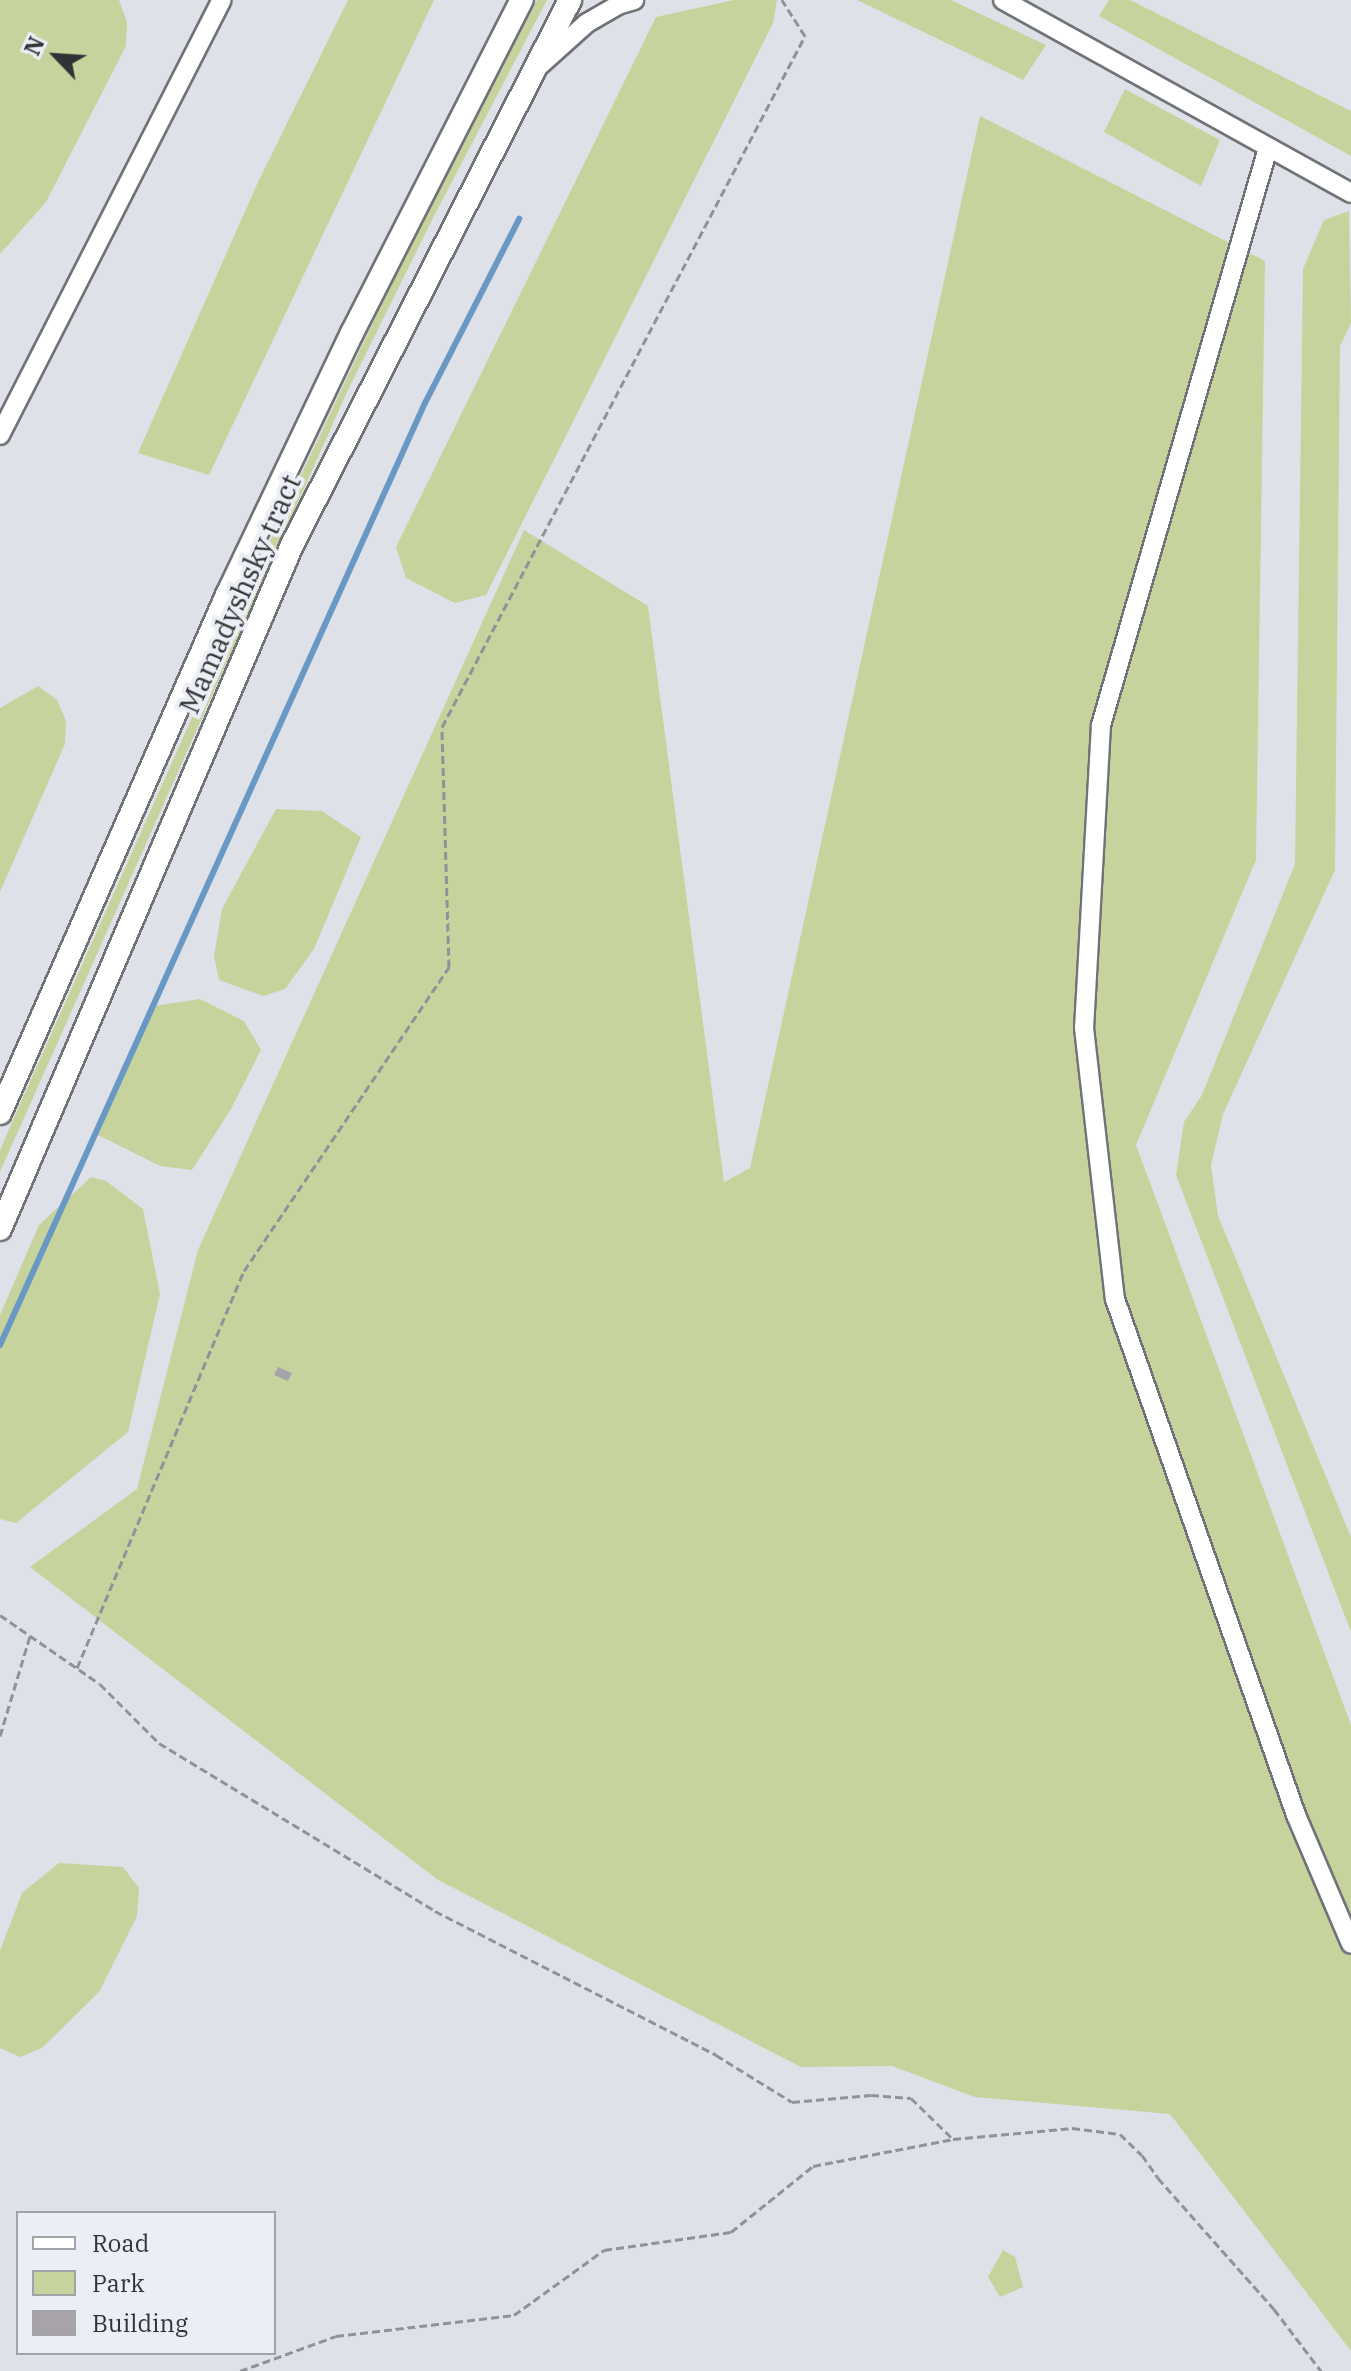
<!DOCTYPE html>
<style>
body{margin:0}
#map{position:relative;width:1351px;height:2371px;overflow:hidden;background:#dfe1e8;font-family:"IBM Plex Serif",serif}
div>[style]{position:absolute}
.green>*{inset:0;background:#c7d39c}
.stream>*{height:6px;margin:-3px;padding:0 3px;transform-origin:3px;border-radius:3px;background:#6a98c4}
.building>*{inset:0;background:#a8a3a8}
.path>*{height:3px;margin-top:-1.5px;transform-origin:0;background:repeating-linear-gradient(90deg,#919298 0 8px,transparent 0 12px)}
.roads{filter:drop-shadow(2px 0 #707277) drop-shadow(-2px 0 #707277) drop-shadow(0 2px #707277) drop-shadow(0 -2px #707277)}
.minor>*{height:18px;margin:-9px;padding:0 9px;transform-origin:9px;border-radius:9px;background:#fff}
.major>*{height:22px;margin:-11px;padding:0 11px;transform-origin:11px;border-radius:11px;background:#fff}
span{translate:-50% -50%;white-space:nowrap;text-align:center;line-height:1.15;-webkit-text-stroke:8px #eceef5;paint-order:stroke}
.street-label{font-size:28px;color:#323336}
.legend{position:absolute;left:16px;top:2211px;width:260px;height:144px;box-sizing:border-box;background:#eceef5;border:2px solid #a2a3a9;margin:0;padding:10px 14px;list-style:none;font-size:24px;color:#323336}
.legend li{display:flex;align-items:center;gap:16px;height:40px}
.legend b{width:40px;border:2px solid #a2a3a9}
.north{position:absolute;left:16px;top:16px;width:80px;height:80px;-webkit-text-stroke:6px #eceef5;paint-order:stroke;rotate:295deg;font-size:22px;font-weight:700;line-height:32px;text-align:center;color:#323336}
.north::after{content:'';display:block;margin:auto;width:28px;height:36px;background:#323336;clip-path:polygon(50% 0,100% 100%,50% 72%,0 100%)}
</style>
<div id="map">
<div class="green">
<i style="clip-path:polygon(0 0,119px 0,127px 22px,126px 46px,46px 202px,0 254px)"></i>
<i style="clip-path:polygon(348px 0,434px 0,209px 475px,138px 453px,258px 182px)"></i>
<i style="clip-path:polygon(537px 0,547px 0,434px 216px,347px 392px,0 1172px,0 1151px,9px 1129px,278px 524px,387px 293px)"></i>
<i style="clip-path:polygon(734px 0,777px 0,773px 23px,486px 595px,455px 603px,406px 578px,396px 547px,656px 17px)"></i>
<i style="clip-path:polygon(857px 0,951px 0,1046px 45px,1023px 80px)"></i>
<i style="clip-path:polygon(1109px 0,1130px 0,1351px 111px,1351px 156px,1099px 16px)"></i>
<i style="clip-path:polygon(1125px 89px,1220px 140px,1201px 186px,1104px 132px)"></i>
<i style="clip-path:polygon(980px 116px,1265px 261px,1256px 860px,1136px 1145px,1351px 1725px,1351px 2351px,1170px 2114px,975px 2097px,892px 2066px,801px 2067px,438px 1880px,30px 1567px,137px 1489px,198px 1250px,524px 530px,648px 606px,724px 1182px,750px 1168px)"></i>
<i style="clip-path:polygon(1349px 211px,1351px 323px,1340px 346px,1335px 870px,1223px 1114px,1211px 1165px,1218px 1216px,1351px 1537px,1351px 1632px,1176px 1175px,1184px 1122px,1202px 1095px,1295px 864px,1303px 269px,1324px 220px)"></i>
<i style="clip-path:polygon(38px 686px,57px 700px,66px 721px,65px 744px,0 892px,0 708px)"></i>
<i style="clip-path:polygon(276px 809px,322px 811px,361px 837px,314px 949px,285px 989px,263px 996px,219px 980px,214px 956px,222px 909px)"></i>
<i style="clip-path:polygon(200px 999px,244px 1021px,261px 1050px,231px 1109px,192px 1170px,160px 1166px,96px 1134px,154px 1006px)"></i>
<i style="clip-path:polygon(91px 1177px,106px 1181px,143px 1209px,160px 1294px,128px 1432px,16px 1523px,0 1519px,0 1315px,39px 1225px)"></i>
<i style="clip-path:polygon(59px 1863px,123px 1867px,139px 1888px,137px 1916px,99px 1992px,42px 2048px,20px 2057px,0 2048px,0 1951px,22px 1893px)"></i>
<i style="clip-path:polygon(1003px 2250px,1015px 2257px,1023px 2287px,1000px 2297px,988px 2277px)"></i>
</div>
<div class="stream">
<i style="left:0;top:1345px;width:1033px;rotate:-65.72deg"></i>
<i style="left:425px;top:403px;width:207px;rotate:-62.9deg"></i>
</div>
<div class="building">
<i style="clip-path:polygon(278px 1367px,292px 1373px,288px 1381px,274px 1375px)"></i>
</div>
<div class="path">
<i style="left:0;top:1615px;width:121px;rotate:34.6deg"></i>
<i style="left:100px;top:1684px;width:83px;rotate:45deg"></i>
<i style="left:159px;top:1743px;width:323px;rotate:31.3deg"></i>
<i style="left:435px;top:1911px;width:316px;rotate:27.1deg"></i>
<i style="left:716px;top:2055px;width:89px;rotate:31.7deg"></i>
<i style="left:792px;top:2102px;width:79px;rotate:-5.1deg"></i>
<i style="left:871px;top:2095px;width:40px;rotate:4.3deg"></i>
<i style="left:911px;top:2098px;width:59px;rotate:44.3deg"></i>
<i style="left:953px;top:2139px;width:120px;rotate:-5.3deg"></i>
<i style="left:1072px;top:2128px;width:48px;rotate:7.1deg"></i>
<i style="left:1120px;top:2134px;width:30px;rotate:44deg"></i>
<i style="left:1142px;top:2155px;width:28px;rotate:55deg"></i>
<i style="left:1158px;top:2178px;width:175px;rotate:48.5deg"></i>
<i style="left:1274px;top:2309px;width:78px;rotate:52.8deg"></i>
<i style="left:77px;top:1668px;width:431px;rotate:-67.2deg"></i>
<i style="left:244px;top:1271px;width:367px;rotate:-56deg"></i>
<i style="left:449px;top:967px;width:240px;rotate:-91.7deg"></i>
<i style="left:442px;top:727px;width:781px;rotate:-62.29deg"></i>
<i style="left:805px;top:36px;width:43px;rotate:-122.6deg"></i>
<i style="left:0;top:1736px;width:104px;rotate:-73.3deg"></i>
<i style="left:240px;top:2371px;width:102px;rotate:-20deg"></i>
<i style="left:336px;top:2336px;width:179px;rotate:-6.7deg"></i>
<i style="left:514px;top:2315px;width:111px;rotate:-35.8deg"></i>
<i style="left:604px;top:2250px;width:128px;rotate:-8.1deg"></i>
<i style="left:731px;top:2232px;width:105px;rotate:-38.8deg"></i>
<i style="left:813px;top:2166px;width:143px;rotate:-10.9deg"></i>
</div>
<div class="roads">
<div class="minor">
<i style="left:1003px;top:0;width:398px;rotate:29deg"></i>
<i style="left:539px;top:66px;width:64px;rotate:-41.9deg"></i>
<i style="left:587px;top:23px;width:36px;rotate:-30deg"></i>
<i style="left:618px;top:5px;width:17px;rotate:-17deg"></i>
<i style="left:1268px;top:148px;width:601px;rotate:106.14deg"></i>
<i style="left:1101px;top:725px;width:303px;rotate:93.2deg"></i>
<i style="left:1084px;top:1028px;width:273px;rotate:83.5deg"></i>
<i style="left:1115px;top:1299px;width:547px;rotate:70.67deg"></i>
<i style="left:1296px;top:1815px;width:140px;rotate:66.9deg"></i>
<i style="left:0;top:435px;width:488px;rotate:-63deg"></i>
</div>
<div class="major">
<i style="left:0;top:1113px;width:566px;rotate:-66.34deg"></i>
<i style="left:227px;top:595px;width:290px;rotate:-64.5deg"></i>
<i style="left:352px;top:333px;width:374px;rotate:-63deg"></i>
<i style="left:0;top:1229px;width:744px;rotate:-66.88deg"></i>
<i style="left:292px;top:545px;width:612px;rotate:-62.97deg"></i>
</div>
</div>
<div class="street-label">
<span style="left:240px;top:594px;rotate:-66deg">Mamadyshsky tract</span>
</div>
<ul class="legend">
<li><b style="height:10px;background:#fff"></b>Road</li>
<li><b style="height:22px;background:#c7d39c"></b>Park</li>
<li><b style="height:22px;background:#a8a3a8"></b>Building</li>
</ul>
<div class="north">N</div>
</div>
